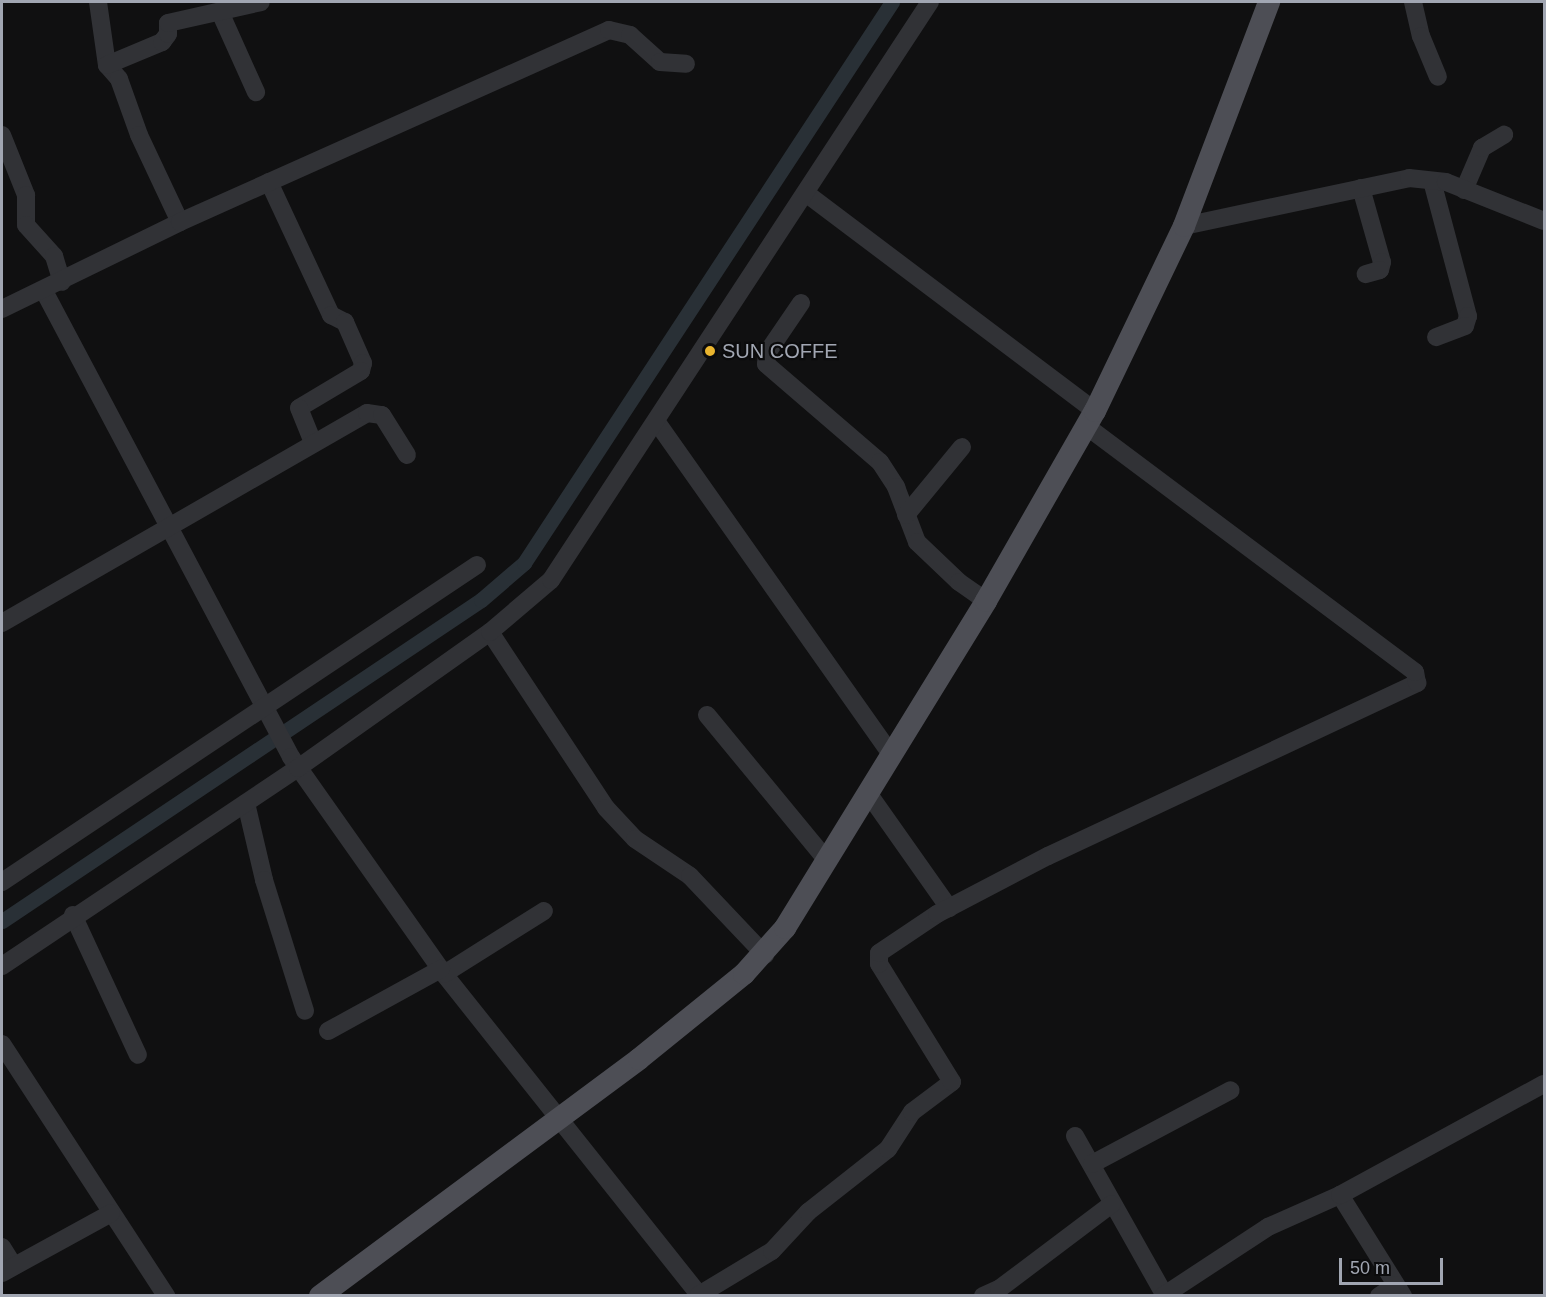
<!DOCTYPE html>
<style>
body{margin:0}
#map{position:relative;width:1546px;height:1297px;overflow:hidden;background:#101011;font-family:Arial,sans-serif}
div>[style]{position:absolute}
.canal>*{height:15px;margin:-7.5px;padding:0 7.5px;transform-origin:7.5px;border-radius:7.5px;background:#293036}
.minor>*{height:18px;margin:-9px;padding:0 9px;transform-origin:9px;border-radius:9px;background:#313236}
.major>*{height:22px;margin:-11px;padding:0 11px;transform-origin:11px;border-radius:11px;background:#4d4e55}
.dots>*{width:16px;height:16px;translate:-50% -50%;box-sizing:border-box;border:3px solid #0b0b0c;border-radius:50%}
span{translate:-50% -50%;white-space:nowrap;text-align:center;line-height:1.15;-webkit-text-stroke:4.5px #0b0b0c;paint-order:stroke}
.poi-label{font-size:20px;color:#a1a6b2}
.left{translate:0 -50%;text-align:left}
.frame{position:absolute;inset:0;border:3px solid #a1a6b2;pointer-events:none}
.scale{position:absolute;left:1339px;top:1258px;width:104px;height:27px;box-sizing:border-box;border:3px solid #a1a6b2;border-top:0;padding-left:8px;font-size:18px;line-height:21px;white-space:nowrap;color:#a1a6b2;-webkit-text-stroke:4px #0b0b0c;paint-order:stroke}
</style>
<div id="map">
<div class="canal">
<i style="left:2px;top:921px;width:577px;rotate:-33.83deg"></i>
<i style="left:481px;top:600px;width:57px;rotate:-40.7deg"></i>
<i style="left:524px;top:563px;width:671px;rotate:-56.74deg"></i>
</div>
<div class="minor">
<i style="left:98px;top:2px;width:64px;rotate:81.9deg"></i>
<i style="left:107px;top:65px;width:18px;rotate:49deg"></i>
<i style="left:119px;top:79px;width:59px;rotate:70.3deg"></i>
<i style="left:139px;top:135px;width:96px;rotate:64.8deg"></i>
<i style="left:1413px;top:2px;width:35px;rotate:77deg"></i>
<i style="left:1421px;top:36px;width:44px;rotate:67.5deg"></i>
<i style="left:220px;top:12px;width:88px;rotate:65.8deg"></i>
<i style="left:107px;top:65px;width:60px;rotate:-22.7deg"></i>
<i style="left:162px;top:42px;width:10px;rotate:-53deg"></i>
<i style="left:168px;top:34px;width:11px;rotate:-90deg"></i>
<i style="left:168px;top:23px;width:95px;rotate:-12.7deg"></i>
<i style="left:2px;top:135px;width:65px;rotate:68.2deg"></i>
<i style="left:26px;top:195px;width:30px;rotate:90deg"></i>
<i style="left:26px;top:225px;width:42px;rotate:47.9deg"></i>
<i style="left:54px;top:256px;width:27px;rotate:73deg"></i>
<i style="left:1432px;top:181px;width:140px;rotate:75.1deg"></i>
<i style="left:1468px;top:316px;width:10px;rotate:107deg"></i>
<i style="left:1465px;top:326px;width:31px;rotate:159deg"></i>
<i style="left:269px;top:182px;width:147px;rotate:65deg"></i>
<i style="left:331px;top:315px;width:16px;rotate:27deg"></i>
<i style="left:345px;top:322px;width:45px;rotate:66.3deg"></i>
<i style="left:363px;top:363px;width:8px;rotate:104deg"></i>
<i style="left:361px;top:371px;width:72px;rotate:149.2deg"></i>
<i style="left:299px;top:408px;width:38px;rotate:68deg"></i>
<i style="left:1361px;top:188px;width:77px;rotate:74.2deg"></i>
<i style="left:1382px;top:262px;width:8px;rotate:104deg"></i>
<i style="left:1380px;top:270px;width:15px;rotate:164deg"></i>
<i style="left:1464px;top:190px;width:46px;rotate:-66.8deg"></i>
<i style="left:1482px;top:148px;width:26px;rotate:-31deg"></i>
<i style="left:807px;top:194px;width:361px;rotate:37deg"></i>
<i style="left:1184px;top:226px;width:230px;rotate:-12deg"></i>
<i style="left:1409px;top:178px;width:37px;rotate:6deg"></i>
<i style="left:1446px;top:182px;width:105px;rotate:21.7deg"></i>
<i style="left:44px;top:291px;width:527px;rotate:62.07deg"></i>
<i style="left:291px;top:757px;width:266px;rotate:54.8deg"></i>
<i style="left:444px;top:974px;width:411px;rotate:51.5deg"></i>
<i style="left:801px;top:303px;width:60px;rotate:124.2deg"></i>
<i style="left:767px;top:353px;width:11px;rotate:95deg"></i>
<i style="left:766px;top:364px;width:150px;rotate:40.7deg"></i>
<i style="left:880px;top:462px;width:30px;rotate:57deg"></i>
<i style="left:896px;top:487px;width:59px;rotate:69.1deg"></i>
<i style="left:917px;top:542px;width:58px;rotate:43.6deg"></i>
<i style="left:959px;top:582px;width:33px;rotate:35deg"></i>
<i style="left:2px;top:309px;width:198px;rotate:-26deg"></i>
<i style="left:180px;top:222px;width:470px;rotate:-24.1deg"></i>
<i style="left:609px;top:30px;width:22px;rotate:13deg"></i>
<i style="left:630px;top:35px;width:40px;rotate:42deg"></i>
<i style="left:660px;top:62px;width:26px;rotate:4deg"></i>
<i style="left:656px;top:421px;width:409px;rotate:54.8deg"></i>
<i style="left:906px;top:515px;width:88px;rotate:-50.5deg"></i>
<i style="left:2px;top:623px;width:421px;rotate:-29.9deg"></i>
<i style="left:367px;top:413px;width:15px;rotate:8deg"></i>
<i style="left:382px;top:415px;width:47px;rotate:58deg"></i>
<i style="left:490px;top:632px;width:211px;rotate:56.6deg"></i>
<i style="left:606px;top:808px;width:42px;rotate:46.9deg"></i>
<i style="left:635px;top:839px;width:66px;rotate:33.9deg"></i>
<i style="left:690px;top:876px;width:109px;rotate:46.5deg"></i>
<i style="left:707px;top:715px;width:185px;rotate:50.5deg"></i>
<i style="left:868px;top:793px;width:141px;rotate:54.8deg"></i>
<i style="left:246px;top:803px;width:79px;rotate:76.8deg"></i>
<i style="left:264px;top:880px;width:137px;rotate:72.6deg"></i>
<i style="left:2px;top:882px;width:571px;rotate:-33.72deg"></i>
<i style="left:73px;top:915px;width:154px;rotate:65.1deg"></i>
<i style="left:2px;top:966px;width:356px;rotate:-33.8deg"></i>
<i style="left:298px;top:768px;width:235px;rotate:-35.3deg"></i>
<i style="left:490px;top:632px;width:80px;rotate:-40.4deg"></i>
<i style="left:551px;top:580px;width:691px;rotate:-56.75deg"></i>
<i style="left:444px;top:974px;width:118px;rotate:-32.2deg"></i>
<i style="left:328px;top:1031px;width:129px;rotate:-28.8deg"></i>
<i style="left:2px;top:1044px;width:301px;rotate:56.9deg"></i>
<i style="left:1075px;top:1136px;width:184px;rotate:60.6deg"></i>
<i style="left:1092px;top:1164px;width:157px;rotate:-28deg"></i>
<i style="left:1340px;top:1195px;width:119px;rotate:58deg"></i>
<i style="left:2px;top:1247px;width:22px;rotate:58deg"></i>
<i style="left:2px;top:1273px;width:124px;rotate:-28.8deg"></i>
<i style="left:699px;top:1295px;width:85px;rotate:-31.1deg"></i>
<i style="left:772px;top:1251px;width:53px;rotate:-47.3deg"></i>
<i style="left:808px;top:1212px;width:102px;rotate:-38.2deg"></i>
<i style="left:888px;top:1149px;width:44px;rotate:-57deg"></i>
<i style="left:912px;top:1112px;width:50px;rotate:-36.9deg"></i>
<i style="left:952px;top:1082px;width:139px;rotate:-121.7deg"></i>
<i style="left:879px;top:964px;width:11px;rotate:-90deg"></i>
<i style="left:879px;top:953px;width:70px;rotate:-33.9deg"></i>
<i style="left:937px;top:914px;width:125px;rotate:-27.6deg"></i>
<i style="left:1048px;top:856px;width:408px;rotate:-25.1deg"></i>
<i style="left:1417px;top:683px;width:11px;rotate:-100deg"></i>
<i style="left:1415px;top:672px;width:411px;rotate:-143.2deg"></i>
<i style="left:983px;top:1296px;width:17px;rotate:-24deg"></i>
<i style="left:999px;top:1289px;width:141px;rotate:-37deg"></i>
<i style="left:1163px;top:1296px;width:126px;rotate:-33.3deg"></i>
<i style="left:1268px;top:1227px;width:79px;rotate:-24deg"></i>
<i style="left:1340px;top:1195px;width:232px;rotate:-28.6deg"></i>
<i style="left:1379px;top:1296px;width:20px;rotate:-33deg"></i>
</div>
<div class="major">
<i style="left:320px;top:1296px;width:397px;rotate:-36.6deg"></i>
<i style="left:639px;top:1059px;width:135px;rotate:-39deg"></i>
<i style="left:744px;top:974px;width:62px;rotate:-48.3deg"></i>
<i style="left:785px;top:928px;width:384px;rotate:-58.4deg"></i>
<i style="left:986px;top:601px;width:219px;rotate:-60.2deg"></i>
<i style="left:1095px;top:411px;width:205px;rotate:-64.3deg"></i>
<i style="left:1184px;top:226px;width:240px;rotate:-69.2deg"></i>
</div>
<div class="dots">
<i style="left:710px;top:351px;background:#eab52f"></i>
</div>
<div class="poi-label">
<span class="left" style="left:722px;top:351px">SUN COFFE</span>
</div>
<div class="frame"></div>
<div class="scale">50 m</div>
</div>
